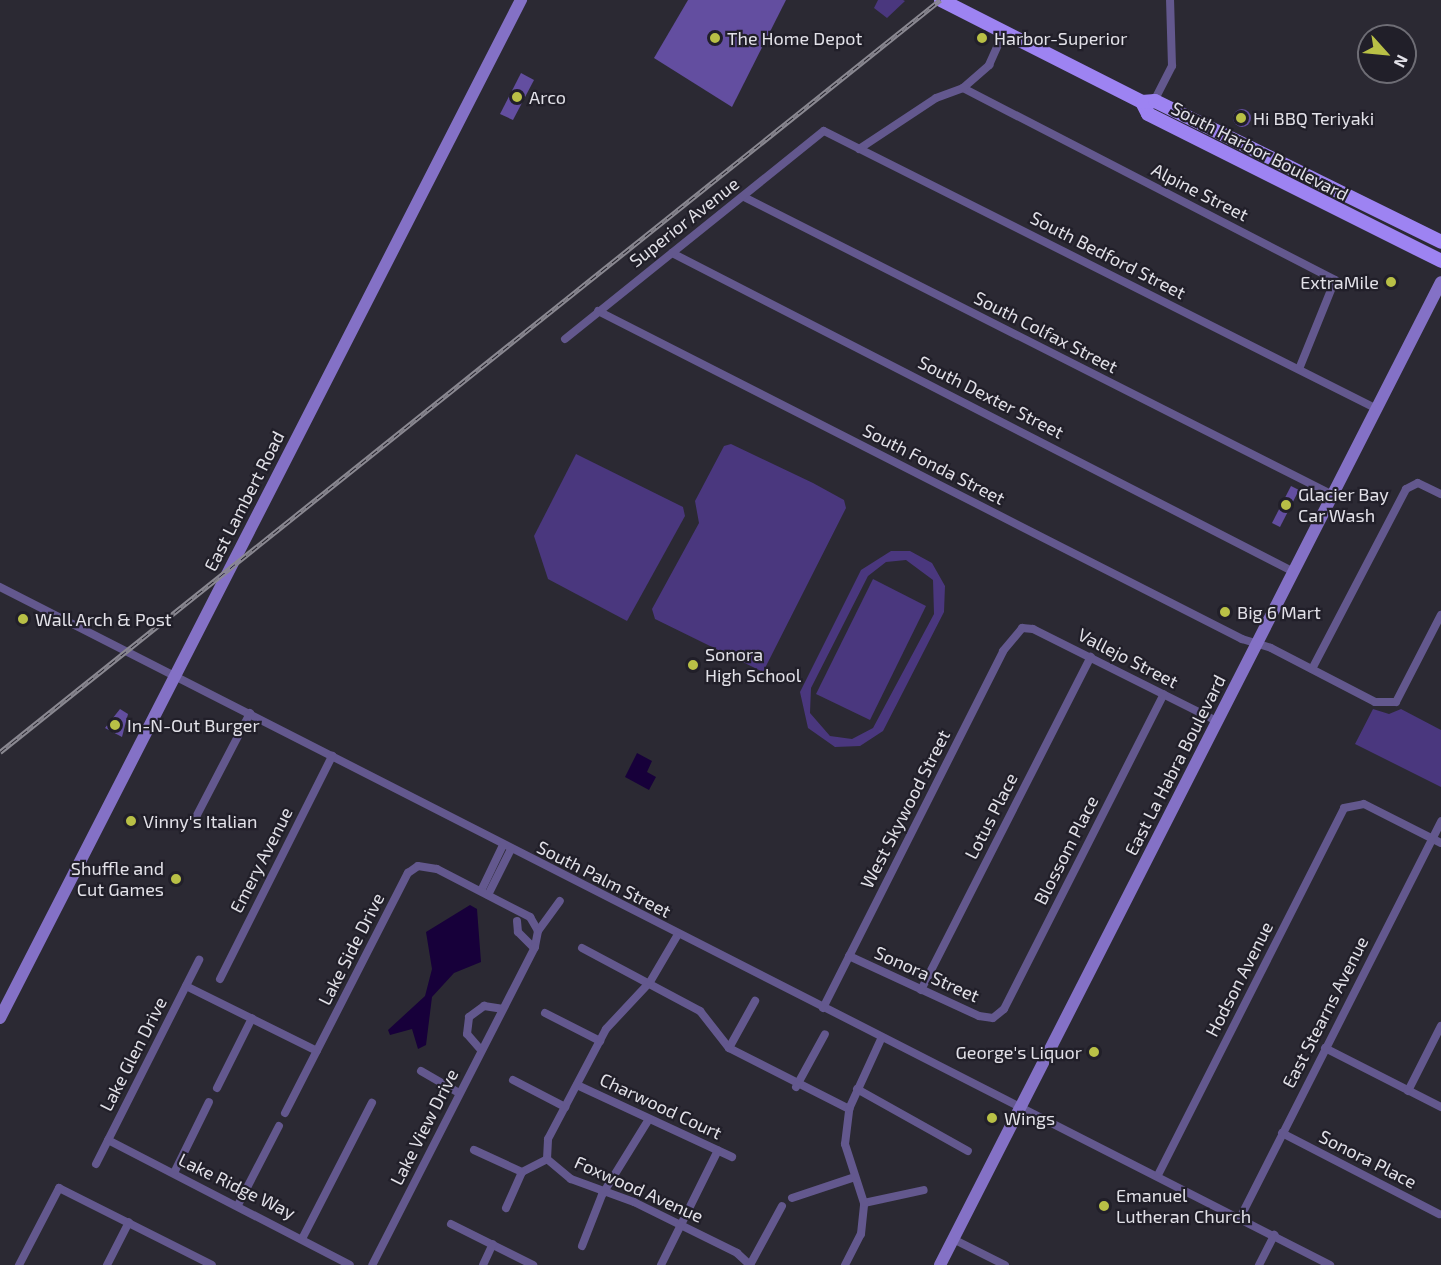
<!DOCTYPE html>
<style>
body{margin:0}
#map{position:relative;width:1441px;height:1265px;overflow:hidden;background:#2b2933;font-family:"Exo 2",sans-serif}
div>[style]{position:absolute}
.green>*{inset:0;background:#4a377e}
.water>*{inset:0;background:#17003a}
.building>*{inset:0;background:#634ea0}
.round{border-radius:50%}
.street>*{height:8px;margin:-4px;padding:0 4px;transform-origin:4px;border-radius:4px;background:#63588e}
.secondary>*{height:12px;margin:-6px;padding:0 6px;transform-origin:6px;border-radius:6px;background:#8471c6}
.primary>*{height:14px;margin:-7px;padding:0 7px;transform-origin:7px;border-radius:7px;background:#9d83f2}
.rail>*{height:4.5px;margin-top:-2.25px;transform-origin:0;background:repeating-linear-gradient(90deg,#211f29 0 7px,#8a8891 0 14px);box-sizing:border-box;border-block:2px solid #8a8891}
.dots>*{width:16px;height:16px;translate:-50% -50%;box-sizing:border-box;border:3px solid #211f29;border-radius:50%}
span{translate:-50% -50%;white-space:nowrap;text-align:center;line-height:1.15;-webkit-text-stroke:4.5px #211f29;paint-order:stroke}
.poi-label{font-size:18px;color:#e2e1e8}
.left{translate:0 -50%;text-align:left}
.right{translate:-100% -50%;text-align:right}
.street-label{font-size:18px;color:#e2e1e8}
.north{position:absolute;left:1357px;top:24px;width:60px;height:60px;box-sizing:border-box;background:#211f29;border:2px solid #6e6d75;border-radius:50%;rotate:117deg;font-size:16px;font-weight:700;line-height:24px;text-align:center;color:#e2e1e8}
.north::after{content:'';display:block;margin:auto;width:21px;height:27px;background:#b9c046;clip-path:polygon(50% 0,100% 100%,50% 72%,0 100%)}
</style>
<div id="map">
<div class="green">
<i style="clip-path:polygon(878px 0,903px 0,905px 1px,887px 18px,874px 8px)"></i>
<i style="clip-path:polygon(731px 444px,813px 483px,844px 500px,846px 508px,763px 672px,655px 619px,652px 609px,699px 523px,695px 501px,724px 446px)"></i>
<i style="clip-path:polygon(576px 454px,683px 507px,685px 516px,627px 621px,548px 579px,534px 536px)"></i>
<i style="clip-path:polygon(evenodd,891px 551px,910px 551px,932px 563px,945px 586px,944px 612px,883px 731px,860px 746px,835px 747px,808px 728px,800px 692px,861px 570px,891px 551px,906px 560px,933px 580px,934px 614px,873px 728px,852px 739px,830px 736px,810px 713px,811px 688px,868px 576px,886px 562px,906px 560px)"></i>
<i style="clip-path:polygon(873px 579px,926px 606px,870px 720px,816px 694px)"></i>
<i style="clip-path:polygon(1373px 709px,1389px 714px,1401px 709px,1441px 730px,1441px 787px,1355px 744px)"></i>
</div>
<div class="water">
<i style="clip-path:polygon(637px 753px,652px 761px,647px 772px,656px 777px,649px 790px,625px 777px)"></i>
<i style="clip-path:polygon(470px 905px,477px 909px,481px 962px,454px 973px,432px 997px,426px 1045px,418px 1049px,412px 1029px,390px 1035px,388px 1030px,425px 996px,432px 969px,426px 932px)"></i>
</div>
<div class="building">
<i style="clip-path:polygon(688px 0,786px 0,732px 107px,654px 58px)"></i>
<i style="clip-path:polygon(521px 73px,534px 80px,513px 120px,500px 114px)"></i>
<i class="round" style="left:1233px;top:109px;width:18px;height:18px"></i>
<i style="clip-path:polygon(1291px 486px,1299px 490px,1280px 527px,1272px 523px)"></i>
<i style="clip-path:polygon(120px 709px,128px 714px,122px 737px,105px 728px)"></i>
</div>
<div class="street">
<i style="left:963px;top:88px;width:419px;rotate:27.3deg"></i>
<i style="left:1335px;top:280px;width:96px;rotate:112deg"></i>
<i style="left:1152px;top:105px;width:44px;rotate:-62.9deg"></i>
<i style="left:1172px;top:66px;width:66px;rotate:-91.7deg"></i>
<i style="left:859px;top:149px;width:92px;rotate:-33.5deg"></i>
<i style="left:936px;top:98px;width:29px;rotate:-20deg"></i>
<i style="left:963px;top:88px;width:35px;rotate:-41deg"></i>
<i style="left:989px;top:65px;width:35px;rotate:-66deg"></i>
<i style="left:744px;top:197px;width:660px;rotate:26.84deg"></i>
<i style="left:672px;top:253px;width:699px;rotate:27.15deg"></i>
<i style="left:598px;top:311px;width:723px;rotate:26.99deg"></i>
<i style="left:1242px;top:639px;width:30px;rotate:17deg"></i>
<i style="left:1271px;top:648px;width:117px;rotate:27.4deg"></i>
<i style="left:1375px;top:702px;width:21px"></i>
<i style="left:1396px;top:702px;width:98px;rotate:-62.7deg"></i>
<i style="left:565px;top:339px;width:332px;rotate:-38.8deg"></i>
<i style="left:824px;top:131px;width:619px;rotate:26.69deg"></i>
<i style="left:0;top:587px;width:1493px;rotate:27.01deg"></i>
<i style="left:1312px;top:669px;width:203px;rotate:-62.4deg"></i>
<i style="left:1406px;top:489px;width:13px;rotate:-27deg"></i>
<i style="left:1418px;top:483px;width:25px;rotate:26deg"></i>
<i style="left:197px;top:815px;width:115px;rotate:-62.5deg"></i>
<i style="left:481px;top:891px;width:51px;rotate:-64.4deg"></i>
<i style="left:488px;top:895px;width:51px;rotate:-63.4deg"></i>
<i style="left:517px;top:921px;width:11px;rotate:85deg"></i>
<i style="left:518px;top:932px;width:23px;rotate:45deg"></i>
<i style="left:538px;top:931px;width:37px;rotate:-54deg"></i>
<i style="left:582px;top:948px;width:134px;rotate:28.1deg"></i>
<i style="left:700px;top:1011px;width:47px;rotate:51.9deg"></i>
<i style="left:729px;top:1048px;width:135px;rotate:26.9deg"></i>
<i style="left:849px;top:956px;width:143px;rotate:24.8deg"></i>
<i style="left:979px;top:1016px;width:14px;rotate:8deg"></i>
<i style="left:993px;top:1018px;width:14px;rotate:-39deg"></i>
<i style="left:1004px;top:1009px;width:353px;rotate:-63.1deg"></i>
<i style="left:220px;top:979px;width:250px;rotate:-63.3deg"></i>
<i style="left:186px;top:986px;width:146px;rotate:26.4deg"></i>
<i style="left:921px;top:990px;width:374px;rotate:-63deg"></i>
<i style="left:823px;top:1008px;width:400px;rotate:-63.2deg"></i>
<i style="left:1003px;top:651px;width:30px;rotate:-50deg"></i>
<i style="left:1022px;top:628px;width:11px;rotate:5deg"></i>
<i style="left:1033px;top:629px;width:206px;rotate:26.6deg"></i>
<i style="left:545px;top:1013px;width:62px;rotate:27deg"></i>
<i style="left:729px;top:1048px;width:54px;rotate:-61deg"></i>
<i style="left:1325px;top:1048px;width:130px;rotate:27deg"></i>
<i style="left:481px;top:1050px;width:21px;rotate:-131deg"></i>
<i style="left:467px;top:1034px;width:17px;rotate:-83deg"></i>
<i style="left:469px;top:1017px;width:19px;rotate:-36deg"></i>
<i style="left:484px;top:1006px;width:18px;rotate:9deg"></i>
<i style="left:421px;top:1071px;width:44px;rotate:30.1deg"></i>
<i style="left:513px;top:1080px;width:59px;rotate:27.4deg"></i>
<i style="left:577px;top:1085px;width:171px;rotate:24.9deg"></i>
<i style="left:796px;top:1087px;width:60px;rotate:-61.3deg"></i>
<i style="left:217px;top:1088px;width:78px;rotate:-63.4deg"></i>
<i style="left:857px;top:1089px;width:127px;rotate:29.2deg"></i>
<i style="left:1408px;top:1091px;width:73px;rotate:-63.1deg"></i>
<i style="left:285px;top:1113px;width:270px;rotate:-62.9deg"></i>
<i style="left:408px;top:873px;width:12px;rotate:-35deg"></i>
<i style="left:418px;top:866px;width:19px;rotate:9deg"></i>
<i style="left:437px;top:869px;width:105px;rotate:27.3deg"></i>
<i style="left:530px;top:917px;width:16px;rotate:60deg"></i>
<i style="left:538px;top:931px;width:16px;rotate:101deg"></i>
<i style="left:535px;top:947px;width:357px;rotate:117.1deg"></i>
<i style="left:1282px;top:1133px;width:177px;rotate:27.3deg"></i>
<i style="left:108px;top:1140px;width:272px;rotate:27.3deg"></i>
<i style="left:474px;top:1150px;width:53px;rotate:24.6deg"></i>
<i style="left:522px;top:1172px;width:28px;rotate:-27deg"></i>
<i style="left:547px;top:1159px;width:20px;rotate:-87deg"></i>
<i style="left:548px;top:1139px;width:124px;rotate:-62.2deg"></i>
<i style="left:606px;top:1029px;width:64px;rotate:-46.9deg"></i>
<i style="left:650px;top:982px;width:53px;rotate:-59.6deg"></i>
<i style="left:547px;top:1159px;width:31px;rotate:40deg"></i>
<i style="left:571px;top:1179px;width:67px;rotate:20.1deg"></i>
<i style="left:634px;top:1202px;width:115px;rotate:26.3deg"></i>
<i style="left:737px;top:1253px;width:18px;rotate:43deg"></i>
<i style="left:96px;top:1164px;width:229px;rotate:-63.2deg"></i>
<i style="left:174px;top:1173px;width:79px;rotate:-63.8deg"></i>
<i style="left:1158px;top:1175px;width:411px;rotate:-63.1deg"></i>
<i style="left:1344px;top:808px;width:20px;rotate:-11deg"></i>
<i style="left:1364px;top:804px;width:86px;rotate:26.9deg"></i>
<i style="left:792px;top:1198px;width:66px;rotate:-18.4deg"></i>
<i style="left:864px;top:1203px;width:61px;rotate:-12.2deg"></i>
<i style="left:238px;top:1205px;width:89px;rotate:-62.6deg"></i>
<i style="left:506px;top:1208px;width:39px;rotate:-66deg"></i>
<i style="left:1240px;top:1218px;width:445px;rotate:-63.1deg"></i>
<i style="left:451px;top:1224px;width:92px;rotate:26.6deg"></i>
<i style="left:303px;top:1237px;width:151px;rotate:-62.8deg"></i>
<i style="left:953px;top:1239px;width:58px;rotate:26.6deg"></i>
<i style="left:582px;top:1246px;width:55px;rotate:-68.6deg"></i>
<i style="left:602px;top:1195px;width:89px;rotate:-58.3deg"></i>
<i style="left:19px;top:1265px;width:87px;rotate:-62.5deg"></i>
<i style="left:59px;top:1188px;width:171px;rotate:26.7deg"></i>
<i style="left:107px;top:1265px;width:48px;rotate:-62.9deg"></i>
<i style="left:483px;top:1265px;width:23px;rotate:-65deg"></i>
<i style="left:661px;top:1265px;width:128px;rotate:-63.6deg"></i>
<i style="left:750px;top:1265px;width:67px;rotate:-61.5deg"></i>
<i style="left:845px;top:1265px;width:35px;rotate:-63deg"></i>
<i style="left:861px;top:1234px;width:31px;rotate:-84deg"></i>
<i style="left:864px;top:1203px;width:62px;rotate:-107.9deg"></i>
<i style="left:845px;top:1144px;width:35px;rotate:-83deg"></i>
<i style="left:849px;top:1109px;width:79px;rotate:-65.4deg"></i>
<i style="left:1259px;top:1265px;width:34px;rotate:-63deg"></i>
</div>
<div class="secondary">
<i style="left:0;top:1018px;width:1144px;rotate:-62.9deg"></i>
<i style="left:940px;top:1265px;width:1103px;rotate:-62.99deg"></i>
</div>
<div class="primary">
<i style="left:941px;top:0;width:225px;rotate:26.9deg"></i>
<i style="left:1142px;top:102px;width:13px;rotate:63deg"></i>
<i style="left:1148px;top:114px;width:328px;rotate:26.6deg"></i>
<i style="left:1142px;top:102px;width:13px;rotate:-4deg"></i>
<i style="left:1155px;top:101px;width:319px;rotate:26.2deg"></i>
</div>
<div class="rail">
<i style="left:0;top:752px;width:1204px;rotate:-38.66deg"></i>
</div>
<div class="dots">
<i style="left:715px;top:38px;background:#b9c046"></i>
<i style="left:982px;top:38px;background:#b9c046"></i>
<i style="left:517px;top:97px;background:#b9c046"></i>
<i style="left:1241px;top:118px;background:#b9c046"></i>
<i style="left:1391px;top:282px;background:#b9c046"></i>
<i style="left:1286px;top:505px;background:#b9c046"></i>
<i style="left:1225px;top:612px;background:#b9c046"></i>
<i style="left:23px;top:619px;background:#b9c046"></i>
<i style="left:693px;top:665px;background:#b9c046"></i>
<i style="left:115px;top:725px;background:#b9c046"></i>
<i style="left:131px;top:821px;background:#b9c046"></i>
<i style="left:176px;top:879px;background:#b9c046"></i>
<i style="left:1094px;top:1052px;background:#b9c046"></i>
<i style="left:992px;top:1118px;background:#b9c046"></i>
<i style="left:1104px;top:1206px;background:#b9c046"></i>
</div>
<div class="poi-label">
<span class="left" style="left:727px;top:38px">The Home Depot</span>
<span class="left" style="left:994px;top:38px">Harbor-Superior</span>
<span class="left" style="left:529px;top:97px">Arco</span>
<span class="left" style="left:1253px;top:118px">Hi BBQ Teriyaki</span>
<span class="right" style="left:1379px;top:282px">ExtraMile</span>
<span class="left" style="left:1298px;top:505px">Glacier Bay<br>Car Wash</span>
<span class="left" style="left:1237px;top:612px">Big 6 Mart</span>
<span class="left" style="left:35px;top:619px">Wall Arch &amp; Post</span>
<span class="left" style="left:705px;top:665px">Sonora<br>High School</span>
<span class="left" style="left:127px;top:725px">In-N-Out Burger</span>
<span class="left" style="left:143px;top:821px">Vinny's Italian</span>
<span class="right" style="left:164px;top:879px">Shuffle and<br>Cut Games</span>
<span class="right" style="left:1082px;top:1052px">George's Liquor</span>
<span class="left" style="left:1004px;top:1118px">Wings</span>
<span class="left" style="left:1116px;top:1206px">Emanuel<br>Lutheran Church</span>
</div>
<div class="street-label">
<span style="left:1260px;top:151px;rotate:27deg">South Harbor Boulevard</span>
<span style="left:1200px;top:192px;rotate:27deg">Alpine Street</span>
<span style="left:684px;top:222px;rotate:-38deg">Superior Avenue</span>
<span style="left:1108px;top:255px;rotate:27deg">South Bedford Street</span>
<span style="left:1046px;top:332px;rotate:27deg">South Colfax Street</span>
<span style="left:991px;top:397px;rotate:27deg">South Dexter Street</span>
<span style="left:934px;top:464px;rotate:27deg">South Fonda Street</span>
<span style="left:244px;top:501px;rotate:-63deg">East Lambert Road</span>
<span style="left:1128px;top:658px;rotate:27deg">Vallejo Street</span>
<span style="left:1175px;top:765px;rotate:-63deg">East La Habra Boulevard</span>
<span style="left:905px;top:809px;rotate:-63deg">West Skywood Street</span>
<span style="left:991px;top:816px;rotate:-63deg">Lotus Place</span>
<span style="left:1066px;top:850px;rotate:-63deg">Blossom Place</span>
<span style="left:261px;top:860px;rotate:-63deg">Emery Avenue</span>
<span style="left:604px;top:879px;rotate:27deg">South Palm Street</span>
<span style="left:351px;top:949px;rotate:-63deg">Lake Side Drive</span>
<span style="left:927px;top:974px;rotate:24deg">Sonora Street</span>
<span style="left:1239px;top:979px;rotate:-63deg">Hodson Avenue</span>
<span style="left:1325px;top:1012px;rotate:-63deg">East Stearns Avenue</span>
<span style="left:133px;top:1054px;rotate:-63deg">Lake Glen Drive</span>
<span style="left:661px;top:1106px;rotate:25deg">Charwood Court</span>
<span style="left:424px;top:1127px;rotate:-63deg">Lake View Drive</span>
<span style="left:1368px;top:1159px;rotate:27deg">Sonora Place</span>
<span style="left:237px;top:1186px;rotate:26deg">Lake Ridge Way</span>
<span style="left:639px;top:1189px;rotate:24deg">Foxwood Avenue</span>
</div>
<div class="north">N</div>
</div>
